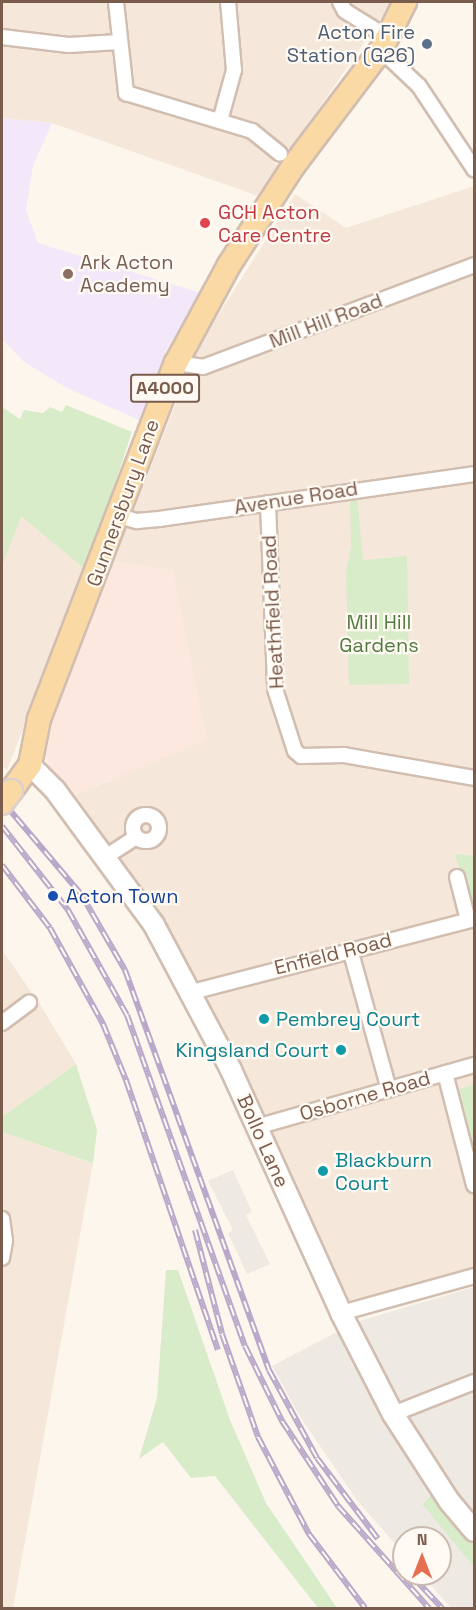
<!DOCTYPE html>
<style>
body{margin:0}
#map{position:relative;width:476px;height:1610px;overflow:hidden;background:#fdf6ec;font-family:"Space Grotesk",sans-serif}
div>[style]{position:absolute}
.residential>*{inset:0;background:#f5e8da}
.commercial>*{inset:0;background:#fde8e0}
.industrial>*{inset:0;background:#efe9e4}
.education>*{inset:0;background:#f3e8fa}
.green>*{inset:0;background:#d8ecc9}
.roads{filter:drop-shadow(2px 0 #d1beb0) drop-shadow(-2px 0 #d1beb0) drop-shadow(0 2px #d1beb0) drop-shadow(0 -2px #d1beb0)}
.street>*{height:14px;margin:-7px;padding:0 7px;transform-origin:7px;border-radius:7px;background:#fff}
.street>.ring{margin:-7px;padding:0;box-sizing:content-box;background:none;border:14px solid #fff;border-radius:50%}
.secondary>*{height:20px;margin:-10px;padding:0 10px;transform-origin:10px;border-radius:10px;background:#fff}
.primary>*{height:22px;margin:-11px;padding:0 11px;transform-origin:11px;border-radius:11px;background:#fbd9a5}
.rail>*{height:6px;margin-top:-3px;transform-origin:0;background:repeating-linear-gradient(90deg,#fffaf3 0 11px,#b9a8c9 0 22px);box-sizing:border-box;border-block:2px solid #b9a8c9}
.bridges{filter:drop-shadow(2px 0 #dad1cd) drop-shadow(-2px 0 #dad1cd) drop-shadow(0 2px #dad1cd) drop-shadow(0 -2px #dad1cd)}
.primary-bridge>*{height:22px;margin:-11px;padding:0 11px;transform-origin:11px;border-radius:11px;background:#fbd9a5}
.dots>*{width:16px;height:16px;translate:-50% -50%;box-sizing:border-box;border:3px solid #fffaf3;border-radius:50%}
span{translate:-50% -50%;white-space:nowrap;text-align:center;line-height:1.15;-webkit-text-stroke:4.5px #fffaf3;paint-order:stroke}
.shield-label span{padding:2px 4px;background:#fffaf3;border:2px solid;border-radius:4px;-webkit-text-stroke-width:0}
.shield-label{font-size:18px;color:#7a5c4d;font-weight:700}
.service-label{font-size:20px;color:#4e5e75}
.right{translate:-100% -50%;text-align:right}
.health-label{font-size:20px;color:#be3a42}
.left{translate:0 -50%;text-align:left}
.education-label{font-size:20px;color:#785e54}
.street-label{font-size:20px;color:#7a5c4d}
.park-label{font-size:20px;color:#537a41}
.transit-label{font-size:20px;color:#164399}
.culture-label{font-size:20px;color:#0d838f}
.frame{position:absolute;inset:0;border:3px solid #7a5c4d;pointer-events:none}
.north{position:absolute;left:392px;top:1526px;width:60px;height:60px;box-sizing:border-box;background:#fffaf3;border:2px solid #cabbb1;border-radius:50%;rotate:0deg;font-size:16px;font-weight:700;line-height:24px;text-align:center;color:#7a5c4d}
.north::after{content:'';display:block;margin:auto;width:21px;height:27px;background:#e76f51;clip-path:polygon(50% 0,100% 100%,50% 72%,0 100%)}
</style>
<div id="map">
<div class="residential">
<i style="clip-path:polygon(2px 2px,392px 2px,291px 149px,284px 145px,273px 162px,279px 166px,258px 196px,52px 123px,2px 118px)"></i>
<i style="clip-path:polygon(474px 186px,474px 1270px,348px 1304px,288px 1177px,243px 1068px,181px 951px,75px 795px,112px 780px,173px 571px,114px 561px,198px 347px,295px 194px,346px 228px)"></i>
<i style="clip-path:polygon(21px 514px,86px 570px,7px 770px,2px 766px,2px 567px)"></i>
<i style="clip-path:polygon(2px 950px,41px 1006px,76px 1064px,2px 1117px)"></i>
<i style="clip-path:polygon(2px 1132px,93px 1163px,13px 1608px,2px 1608px)"></i>
</div>
<div class="commercial">
<i style="clip-path:polygon(114px 561px,173px 571px,207px 740px,75px 795px,48px 766px,44px 750px,71px 660px)"></i>
</div>
<div class="industrial">
<i style="clip-path:polygon(233px 1170px,252px 1212px,246px 1215px,270px 1264px,247px 1274px,228px 1233px,233px 1230px,208px 1181px)"></i>
<i style="clip-path:polygon(474px 1287px,474px 1608px,451px 1608px,421px 1574px,440px 1574px,440px 1538px,404px 1538px,404px 1554px,356px 1499px,299px 1415px,272px 1366px,356px 1322px)"></i>
</div>
<div class="education">
<i style="clip-path:polygon(2px 118px,52px 123px,33px 166px,26px 210px,38px 243px,201px 293px,166px 350px,139px 420px,67px 388px,24px 362px,2px 339px)"></i>
</div>
<div class="green">
<i style="clip-path:polygon(66px 405px,132px 432px,86px 570px,21px 516px,2px 567px,2px 407px,20px 419px,24px 410px,43px 413px,50px 407px,62px 412px)"></i>
<i style="clip-path:polygon(357px 494px,363px 560px,407px 556px,409px 684px,349px 685px,346px 573px,351px 546px,350px 496px)"></i>
<i style="clip-path:polygon(455px 854px,474px 856px,474px 905px,470px 906px)"></i>
<i style="clip-path:polygon(76px 1064px,97px 1130px,93px 1163px,2px 1132px,2px 1117px)"></i>
<i style="clip-path:polygon(474px 1085px,474px 1149px,459px 1089px)"></i>
<i style="clip-path:polygon(166px 1270px,178px 1270px,230px 1420px,266px 1503px,337px 1608px,318px 1608px,215px 1476px,191px 1478px,163px 1442px,139px 1459px,157px 1398px)"></i>
<i style="clip-path:polygon(431px 1496px,474px 1545px,474px 1567px,422px 1504px)"></i>
</div>
<div class="roads">
<div class="street">
<i style="left:116px;top:2px;width:92px;rotate:83.7deg"></i>
<i style="left:126px;top:93px;width:132px;rotate:16.8deg"></i>
<i style="left:252px;top:131px;width:36px;rotate:39deg"></i>
<i style="left:340px;top:2px;width:10px;rotate:61deg"></i>
<i style="left:345px;top:11px;width:49px;rotate:31.8deg"></i>
<i style="left:2px;top:37px;width:67px;rotate:6.8deg"></i>
<i style="left:69px;top:45px;width:50px;rotate:-3.4deg"></i>
<i style="left:381px;top:50px;width:52px;rotate:43.5deg"></i>
<i style="left:419px;top:86px;width:100px;rotate:56.5deg"></i>
<i style="left:220px;top:121px;width:53px;rotate:-74.6deg"></i>
<i style="left:234px;top:70px;width:68px;rotate:-95deg"></i>
<i style="left:176px;top:363px;width:27px;rotate:8deg"></i>
<i style="left:203px;top:367px;width:290px;rotate:-20.6deg"></i>
<i style="left:268px;top:503px;width:186px;rotate:87.8deg"></i>
<i style="left:275px;top:689px;width:65px;rotate:72.1deg"></i>
<i style="left:295px;top:751px;width:8px;rotate:40deg"></i>
<i style="left:301px;top:756px;width:43px;rotate:-1.3deg"></i>
<i style="left:344px;top:755px;width:132px;rotate:10deg"></i>
<i style="left:119px;top:516px;width:19px;rotate:16deg"></i>
<i style="left:137px;top:521px;width:22px;rotate:-5deg"></i>
<i style="left:159px;top:519px;width:318px;rotate:-8.1deg"></i>
<i class="ring" style="left:133px;top:815px;width:12px;height:12px"></i>
<i style="left:107px;top:856px;width:35px;rotate:-33deg"></i>
<i style="left:457px;top:877px;width:44px;rotate:75.7deg"></i>
<i style="left:350px;top:949px;width:146px;rotate:74.5deg"></i>
<i style="left:192px;top:992px;width:291px;rotate:-14.5deg"></i>
<i style="left:2px;top:1023px;width:34px;rotate:-37deg"></i>
<i style="left:445px;top:1073px;width:116px;rotate:75.5deg"></i>
<i style="left:256px;top:1127px;width:227px;rotate:-15.9deg"></i>
<i style="left:2px;top:1219px;width:22px;rotate:82deg"></i>
<i style="left:5px;top:1241px;width:17px;rotate:100deg"></i>
<i style="left:341px;top:1313px;width:138px;rotate:-15.5deg"></i>
<i style="left:393px;top:1414px;width:87px;rotate:-21.6deg"></i>
</div>
<div class="secondary">
<i style="left:30px;top:765px;width:35px;rotate:45deg"></i>
<i style="left:55px;top:790px;width:167px;rotate:53.7deg"></i>
<i style="left:154px;top:925px;width:164px;rotate:62deg"></i>
<i style="left:231px;top:1070px;width:267px;rotate:65.6deg"></i>
<i style="left:341px;top:1313px;width:114px;rotate:62.8deg"></i>
<i style="left:393px;top:1414px;width:103px;rotate:57.2deg"></i>
<i style="left:449px;top:1501px;width:39px;rotate:50deg"></i>
</div>
<div class="primary">
<i style="left:11px;top:791px;width:32px;rotate:-54deg"></i>
<i style="left:30px;top:765px;width:47px;rotate:-78.9deg"></i>
<i style="left:39px;top:719px;width:381px;rotate:-69deg"></i>
<i style="left:176px;top:363px;width:111px;rotate:-61.6deg"></i>
<i style="left:229px;top:265px;width:119px;rotate:-57deg"></i>
<i style="left:294px;top:165px;width:144px;rotate:-52.9deg"></i>
<i style="left:381px;top:50px;width:54px;rotate:-63.4deg"></i>
</div>
</div>
<div class="rail">
<i style="left:2px;top:801px;width:122px;rotate:49.7deg"></i>
<i style="left:81px;top:894px;width:88px;rotate:59.9deg"></i>
<i style="left:125px;top:970px;width:425px;rotate:70.2deg"></i>
<i style="left:269px;top:1370px;width:100px;rotate:61.4deg"></i>
<i style="left:317px;top:1458px;width:101px;rotate:53deg"></i>
<i style="left:2px;top:826px;width:107px;rotate:51.8deg"></i>
<i style="left:68px;top:910px;width:120px;rotate:60.7deg"></i>
<i style="left:127px;top:1015px;width:351px;rotate:70.4deg"></i>
<i style="left:245px;top:1346px;width:84px;rotate:63.7deg"></i>
<i style="left:282px;top:1421px;width:102px;rotate:56.6deg"></i>
<i style="left:338px;top:1506px;width:137px;rotate:48.3deg"></i>
<i style="left:2px;top:865px;width:79px;rotate:52.7deg"></i>
<i style="left:50px;top:928px;width:110px;rotate:61.1deg"></i>
<i style="left:103px;top:1024px;width:61px;rotate:67.7deg"></i>
<i style="left:126px;top:1080px;width:285px;rotate:71.2deg"></i>
<i style="left:195px;top:1230px;width:107px;rotate:75.4deg"></i>
<i style="left:222px;top:1334px;width:109px;rotate:70.7deg"></i>
<i style="left:258px;top:1437px;width:110px;rotate:62.3deg"></i>
<i style="left:309px;top:1534px;width:93px;rotate:52.9deg"></i>
<i style="left:410px;top:1574px;width:47px;rotate:46.7deg"></i>
</div>
<div class="bridges">
<div class="primary-bridge">
<i style="left:2px;top:803px;width:15px;rotate:-53deg"></i>
</div>
</div>
<div class="dots">
<i style="left:427px;top:44px;background:#5c6f8a"></i>
<i style="left:205px;top:223px;background:#e0444e"></i>
<i style="left:68px;top:274px;background:#8d6e63"></i>
<i style="left:53px;top:896px;background:#1a4fb4"></i>
<i style="left:264px;top:1019px;background:#0f9aa8"></i>
<i style="left:341px;top:1050px;background:#0f9aa8"></i>
<i style="left:323px;top:1171px;background:#0f9aa8"></i>
</div>
<div class="shield-label">
<span style="left:165px;top:388px">A4000</span>
</div>
<div class="service-label">
<span class="right" style="left:415px;top:44px">Acton Fire<br>Station (G26)</span>
</div>
<div class="health-label">
<span class="left" style="left:218px;top:224px">GCH Acton<br>Care Centre</span>
</div>
<div class="education-label">
<span class="left" style="left:80px;top:274px">Ark Acton<br>Academy</span>
</div>
<div class="street-label">
<span style="left:326px;top:321px;rotate:-21deg">Mill Hill Road</span>
<span style="left:296px;top:498px;rotate:-9deg">Avenue Road</span>
<span style="left:123px;top:503px;rotate:-70deg">Gunnersbury Lane</span>
<span style="left:273px;top:612px;rotate:-93deg">Heathfield Road</span>
<span style="left:333px;top:954px;rotate:-14deg">Enfield Road</span>
<span style="left:365px;top:1096px;rotate:-16deg">Osborne Road</span>
<span style="left:263px;top:1141px;rotate:66deg">Bollo Lane</span>
</div>
<div class="park-label">
<span style="left:379px;top:634px">Mill Hill<br>Gardens</span>
</div>
<div class="transit-label">
<span class="left" style="left:66px;top:896px">Acton Town</span>
</div>
<div class="culture-label">
<span class="left" style="left:276px;top:1019px">Pembrey Court</span>
<span class="right" style="left:329px;top:1050px">Kingsland Court</span>
<span class="left" style="left:335px;top:1172px">Blackburn<br>Court</span>
</div>
<div class="frame"></div>
<div class="north">N</div>
</div>
